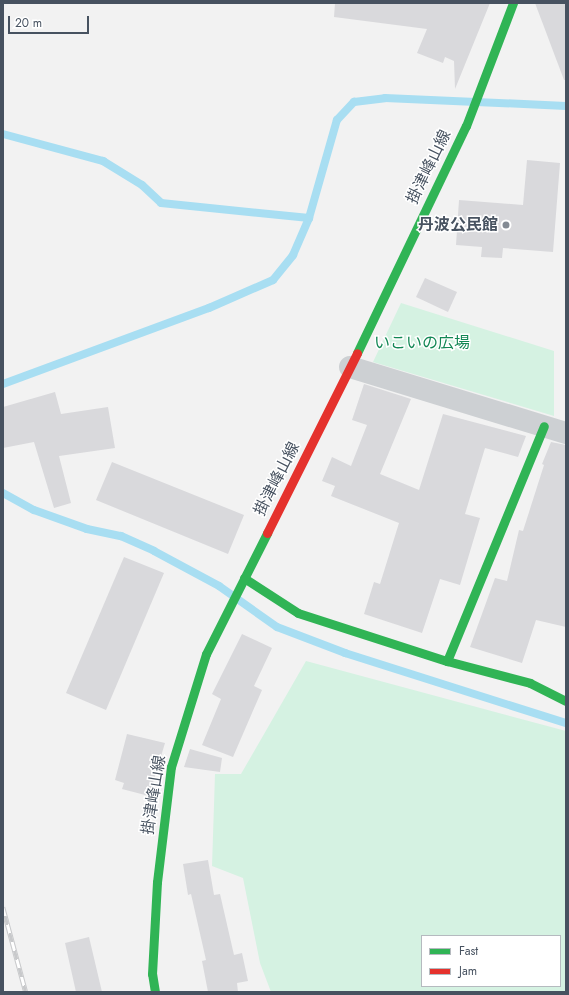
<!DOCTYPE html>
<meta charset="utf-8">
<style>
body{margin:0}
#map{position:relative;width:569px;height:995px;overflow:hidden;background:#f2f2f2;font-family:Jost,"Noto Sans JP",sans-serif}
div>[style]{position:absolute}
.green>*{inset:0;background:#d5f2e2}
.stream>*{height:8px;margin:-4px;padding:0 4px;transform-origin:4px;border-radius:4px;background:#a8def2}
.building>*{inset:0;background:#d9d9dc}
.street>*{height:22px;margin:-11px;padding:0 11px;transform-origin:11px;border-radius:11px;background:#cdd0d3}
.fast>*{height:9px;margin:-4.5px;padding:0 4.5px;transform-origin:4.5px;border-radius:4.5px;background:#30b455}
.jam>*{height:9px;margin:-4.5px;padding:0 4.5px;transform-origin:4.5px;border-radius:4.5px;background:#e5322d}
.rail>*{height:4.5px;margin-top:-2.25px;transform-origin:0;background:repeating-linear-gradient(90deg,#fff 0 9px,#c8c9cb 0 18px);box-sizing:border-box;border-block:1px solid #c8c9cb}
.dots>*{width:11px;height:11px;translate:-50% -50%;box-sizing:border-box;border:2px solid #fff;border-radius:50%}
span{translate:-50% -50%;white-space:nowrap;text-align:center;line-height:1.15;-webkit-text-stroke:3px #fff;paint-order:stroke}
.street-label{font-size:16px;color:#475260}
.poi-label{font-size:16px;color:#475260;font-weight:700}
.right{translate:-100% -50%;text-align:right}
.park-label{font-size:16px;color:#128754}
.frame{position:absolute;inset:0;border:4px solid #475260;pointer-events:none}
.legend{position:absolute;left:421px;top:935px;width:140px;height:52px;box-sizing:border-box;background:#fff;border:1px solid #b5babf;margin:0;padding:5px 7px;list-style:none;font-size:12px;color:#475260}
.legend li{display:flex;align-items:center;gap:8px;height:20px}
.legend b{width:20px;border:1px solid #b5babf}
.scale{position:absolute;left:8px;top:16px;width:81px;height:18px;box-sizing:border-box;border:2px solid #475260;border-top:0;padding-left:5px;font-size:12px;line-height:14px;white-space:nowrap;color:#475260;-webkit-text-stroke:3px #fff;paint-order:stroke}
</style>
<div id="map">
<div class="green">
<i style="clip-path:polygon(401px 303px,554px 351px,554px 416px,373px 362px)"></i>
<i style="clip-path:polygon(evenodd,306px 661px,566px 731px,566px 992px,271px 992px,260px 963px,243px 878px,212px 866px,215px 774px,241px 774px,306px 661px,422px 936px,560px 936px,560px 986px,422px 986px,422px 936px)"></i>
</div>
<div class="stream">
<i style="left:3px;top:134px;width:104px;rotate:15.1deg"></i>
<i style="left:103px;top:161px;width:46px;rotate:31.6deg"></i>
<i style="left:142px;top:185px;width:26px;rotate:43deg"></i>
<i style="left:161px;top:203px;width:149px;rotate:5.8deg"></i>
<i style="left:3px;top:384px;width:220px;rotate:-20.3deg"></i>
<i style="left:209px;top:308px;width:70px;rotate:-23.6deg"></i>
<i style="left:273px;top:280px;width:32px;rotate:-51deg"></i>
<i style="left:293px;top:255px;width:40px;rotate:-66.6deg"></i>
<i style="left:309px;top:218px;width:102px;rotate:-74.1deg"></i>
<i style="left:337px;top:120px;width:25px;rotate:-47deg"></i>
<i style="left:354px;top:102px;width:31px;rotate:-7deg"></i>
<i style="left:385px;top:98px;width:181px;rotate:2.5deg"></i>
<i style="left:3px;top:493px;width:35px;rotate:29deg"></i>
<i style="left:34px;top:510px;width:56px;rotate:19.7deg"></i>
<i style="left:87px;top:529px;width:35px;rotate:12deg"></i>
<i style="left:121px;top:536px;width:36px;rotate:24deg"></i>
<i style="left:154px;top:551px;width:74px;rotate:28.3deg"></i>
<i style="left:219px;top:586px;width:71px;rotate:35.3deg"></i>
<i style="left:277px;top:627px;width:73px;rotate:20.9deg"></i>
<i style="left:345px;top:653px;width:232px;rotate:17.6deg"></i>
</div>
<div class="building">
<i style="clip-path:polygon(335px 3px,490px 3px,455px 89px,454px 61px,445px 57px,443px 63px,417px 53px,427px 29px,334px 17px)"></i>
<i style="clip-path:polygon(535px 3px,566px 3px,566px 80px,564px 80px)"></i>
<i style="clip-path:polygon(527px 160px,560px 163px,553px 252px,503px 248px,502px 258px,481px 257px,482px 247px,456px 245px,459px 200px,523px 205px)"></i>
<i style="clip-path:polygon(425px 278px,457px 292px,448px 312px,416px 297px)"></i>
<i style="clip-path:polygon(364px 384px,411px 399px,380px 474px,419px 490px,443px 414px,526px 436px,518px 457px,485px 448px,465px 514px,480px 518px,460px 585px,440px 579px,422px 633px,364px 614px,374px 582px,380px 584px,399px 523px,331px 496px,335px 486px,322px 481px,332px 457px,351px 466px,367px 425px,352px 420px)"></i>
<i style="clip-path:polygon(55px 392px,61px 414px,108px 407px,115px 448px,59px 456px,71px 503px,54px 508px,34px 442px,3px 448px,3px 407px)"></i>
<i style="clip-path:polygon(551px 442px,566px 445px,566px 627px,536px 620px,522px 663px,470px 647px,495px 578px,507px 581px,519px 530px,523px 531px,544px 465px,542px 464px)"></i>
<i style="clip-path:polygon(112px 462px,244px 515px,228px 554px,96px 500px)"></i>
<i style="clip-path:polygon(124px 557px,164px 573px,106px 710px,66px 693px)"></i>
<i style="clip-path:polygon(242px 634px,272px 648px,254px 686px,262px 690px,233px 757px,202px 745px,221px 699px,212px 694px)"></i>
<i style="clip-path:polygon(127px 734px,165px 743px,149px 796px,122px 789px,124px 783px,115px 780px)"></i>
<i style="clip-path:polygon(190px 749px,222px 758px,220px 772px,184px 767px)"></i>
<i style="clip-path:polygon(208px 860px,214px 895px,220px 894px,234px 955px,242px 953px,248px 981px,237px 983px,238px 992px,208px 992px,202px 961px,206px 960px,191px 894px,188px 895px,183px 864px)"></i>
<i style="clip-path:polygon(89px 937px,102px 992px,76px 992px,65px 943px)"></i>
</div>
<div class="street">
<i style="left:350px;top:367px;width:226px;rotate:17deg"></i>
</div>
<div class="fast">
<i style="left:357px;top:353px;width:252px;rotate:-64.4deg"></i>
<i style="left:466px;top:126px;width:132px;rotate:-69.1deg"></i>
<i style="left:244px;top:578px;width:64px;rotate:32.9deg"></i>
<i style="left:298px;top:613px;width:157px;rotate:17.9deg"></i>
<i style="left:447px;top:661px;width:86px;rotate:14.8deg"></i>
<i style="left:530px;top:683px;width:40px;rotate:26.6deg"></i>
<i style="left:447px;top:661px;width:254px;rotate:-67.6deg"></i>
<i style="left:155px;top:992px;width:18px;rotate:-99deg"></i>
<i style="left:152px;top:974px;width:92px;rotate:-86.9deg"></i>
<i style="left:157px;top:882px;width:116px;rotate:-83.1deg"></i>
<i style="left:171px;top:767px;width:118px;rotate:-72.8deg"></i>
<i style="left:206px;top:654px;width:136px;rotate:-63.2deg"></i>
</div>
<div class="jam">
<i style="left:267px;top:533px;width:201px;rotate:-63.4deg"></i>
</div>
<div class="rail">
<i style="left:3px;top:907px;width:88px;rotate:74.9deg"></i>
</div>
<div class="dots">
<i style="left:506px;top:225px;background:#838a93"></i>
</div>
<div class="street-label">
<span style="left:429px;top:167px;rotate:-64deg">掛津峰山線</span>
<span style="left:277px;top:479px;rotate:-63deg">掛津峰山線</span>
<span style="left:154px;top:795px;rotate:-81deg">掛津峰山線</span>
</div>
<div class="poi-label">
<span class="right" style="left:498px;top:225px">丹波公民館</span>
</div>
<div class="park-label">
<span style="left:422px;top:343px">いこいの広場</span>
</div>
<div class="frame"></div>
<ul class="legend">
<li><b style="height:5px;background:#30b455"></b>Fast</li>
<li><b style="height:5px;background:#e5322d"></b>Jam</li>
</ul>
<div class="scale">20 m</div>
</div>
